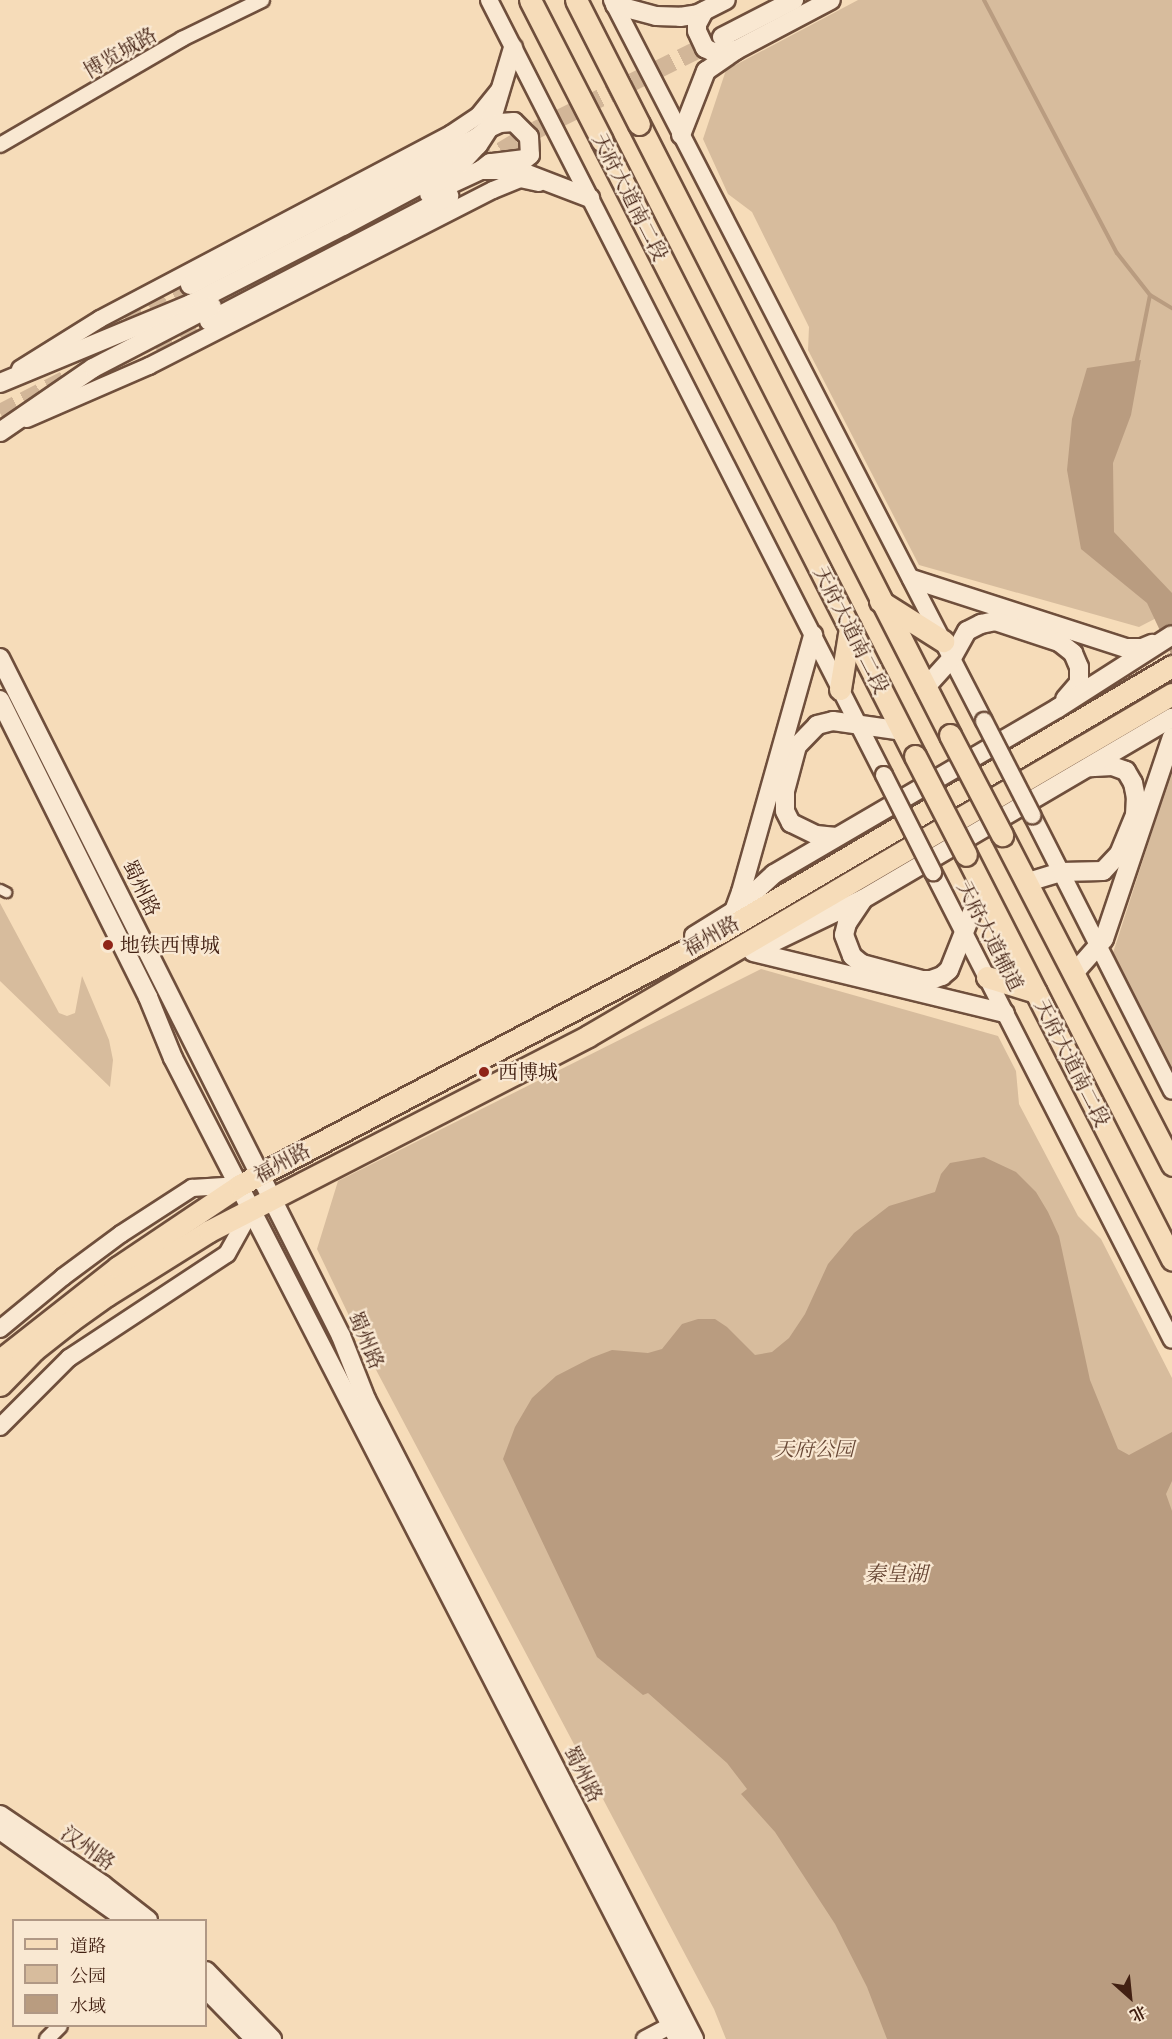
<!DOCTYPE html>
<meta charset="utf-8">
<style>
body{margin:0}
#map{position:relative;width:1172px;height:2039px;overflow:hidden;background:#f6dcb9;font-family:"IM FELL French Canon","Noto Serif SC",serif}
div>[style]{position:absolute}
.green>*{inset:0;background:#d7bc9d}
.water>*{inset:0;background:#b99c80}
.stream>*{height:4px;margin:-2px;padding:0 2px;transform-origin:2px;border-radius:2px;background:#b99c80}
.secondary-tunnel>*{height:18px;margin-top:-9px;transform-origin:0;background:repeating-linear-gradient(90deg,#d2b698 0 18px,transparent 0 27px)}
.roads{filter:drop-shadow(2px 0 #6f4f3c) drop-shadow(-2px 0 #6f4f3c) drop-shadow(0 2px #6f4f3c) drop-shadow(0 -2px #6f4f3c)}
.pedestrian>*{height:9px;margin:-4.5px;padding:0 4.5px;transform-origin:4.5px;border-radius:4.5px;background:#f9e8d2}
.minor>*{height:14px;margin:-7px;padding:0 7px;transform-origin:7px;border-radius:7px;background:#f9e8d2}
.tertiary>*{height:16px;margin:-8px;padding:0 8px;transform-origin:8px;border-radius:8px;background:#f9e8d2}
.secondary>*{height:18px;margin:-9px;padding:0 9px;transform-origin:9px;border-radius:9px;background:#f9e8d2}
.primary>*{height:21px;margin:-10.5px;padding:0 10.5px;transform-origin:10.5px;border-radius:10.5px;background:#f6dcb9}
.trunk>*{height:21px;margin:-10.5px;padding:0 10.5px;transform-origin:10.5px;border-radius:10.5px;background:#f6dcb9}
.bridges{filter:drop-shadow(2px 0 #6f4f3c) drop-shadow(-2px 0 #6f4f3c) drop-shadow(0 2px #6f4f3c) drop-shadow(0 -2px #6f4f3c)}
.tertiary-bridge>*{height:16px;margin:-8px;padding:0 8px;transform-origin:8px;border-radius:8px;background:#f9e8d2}
.trunk-bridge>*{height:21px;margin:-10.5px;padding:0 10.5px;transform-origin:10.5px;border-radius:10.5px;background:#f6dcb9}
.dots>*{width:16px;height:16px;translate:-50% -50%;box-sizing:border-box;border:3px solid #f9e8d2;border-radius:50%}
span{translate:-50% -50%;white-space:nowrap;text-align:center;line-height:1.15;-webkit-text-stroke:4.5px #f9e8d2;paint-order:stroke}
.street-label{font-size:20px;color:#422012}
.poi-label{font-size:20px;color:#422012}
.left{translate:0 -50%;text-align:left}
.park-label{font-size:20px;color:#674735;font-style:italic}
.water-label{font-size:21px;color:#664533;font-style:italic}
.legend{position:absolute;left:12px;top:1919px;width:195px;height:108px;box-sizing:border-box;background:#f9e8d2;border:2px solid #b09885;margin:0;padding:8px 10px;list-style:none;font-size:18px;color:#422012}
.legend li{display:flex;align-items:center;gap:12px;height:30px}
.legend b{width:30px;border:2px solid #b09885}
.north{position:absolute;left:1100px;top:1967px;width:60px;height:60px;-webkit-text-stroke:4px #f9e8d2;paint-order:stroke;rotate:153deg;font-size:16px;font-weight:700;line-height:24px;text-align:center;color:#422012}
.north::after{content:'';display:block;margin:auto;width:21px;height:27px;background:#422012;clip-path:polygon(50% 0,100% 100%,50% 72%,0 100%)}
</style>
<div id="map">
<div class="green">
<i style="clip-path:polygon(858px 0,1172px 0,1172px 610px,1139px 627px,919px 565px,808px 350px,809px 327px,752px 212px,728px 194px,703px 139px,726px 70px)"></i>
<i style="clip-path:polygon(1172px 770px,1172px 1077px,1112px 956px)"></i>
<i style="clip-path:polygon(0 903px,59px 1013px,67px 1016px,75px 1013px,82px 976px,109px 1040px,113px 1060px,110px 1087px,0 981px)"></i>
<i style="clip-path:polygon(761px 969px,998px 1036px,1016px 1071px,1019px 1104px,1078px 1216px,1101px 1239px,1172px 1378px,1172px 2039px,726px 2039px,714px 2009px,365px 1349px,317px 1249px,338px 1181px)"></i>
</div>
<div class="water">
<i style="clip-path:polygon(1141px 360px,1131px 415px,1113px 463px,1114px 532px,1172px 593px,1172px 656px,1147px 603px,1081px 549px,1067px 470px,1072px 419px,1087px 368px)"></i>
<i style="clip-path:polygon(984px 1157px,1016px 1172px,1036px 1192px,1048px 1212px,1059px 1236px,1090px 1380px,1118px 1449px,1129px 1455px,1172px 1432px,1172px 1481px,1166px 1494px,1172px 1511px,1172px 2039px,887px 2039px,867px 1987px,835px 1924px,775px 1832px,741px 1794px,747px 1789px,727px 1763px,648px 1693px,643px 1695px,597px 1657px,503px 1459px,515px 1427px,532px 1398px,556px 1376px,591px 1358px,612px 1350px,648px 1353px,662px 1349px,682px 1324px,698px 1319px,715px 1319px,727px 1327px,755px 1355px,772px 1352px,789px 1338px,805px 1314px,828px 1264px,854px 1233px,889px 1206px,935px 1192px,941px 1174px,950px 1163px)"></i>
</div>
<div class="stream">
<i style="left:984px;top:0;width:286px;rotate:62.3deg"></i>
<i style="left:1117px;top:253px;width:53px;rotate:51.8deg"></i>
<i style="left:1150px;top:295px;width:26px;rotate:31deg"></i>
<i style="left:1136px;top:365px;width:71px;rotate:-78.7deg"></i>
</div>
<div class="secondary-tunnel">
<i style="left:478px;top:165px;width:68px;rotate:-31.1deg"></i>
<i style="left:536px;top:130px;width:202px;rotate:-26.4deg"></i>
<i style="left:361px;top:226px;width:90px;rotate:-27.1deg"></i>
<i style="left:128px;top:324px;width:73px;rotate:-32.2deg"></i>
<i style="left:154px;top:344px;width:60px;rotate:-22.7deg"></i>
<i style="left:0;top:413px;width:76px;rotate:-27.2deg"></i>
</div>
<div class="roads">
<div class="pedestrian">
<i style="left:0;top:889px;width:7px;rotate:27deg"></i>
</div>
<div class="minor">
<i style="left:0;top:145px;width:211px;rotate:-30.2deg"></i>
<i style="left:182px;top:39px;width:89px;rotate:-26deg"></i>
<i style="left:47px;top:2039px;width:18px;rotate:-45deg"></i>
</div>
<div class="tertiary">
<i style="left:489px;top:0;width:870px;rotate:62.99deg"></i>
<i style="left:612px;top:0;width:811px;rotate:62.71deg"></i>
<i style="left:20px;top:369px;width:94px;rotate:-32deg"></i>
<i style="left:100px;top:319px;width:397px;rotate:-27.8deg"></i>
<i style="left:451px;top:134px;width:32px;rotate:-34deg"></i>
<i style="left:478px;top:116px;width:35px;rotate:-51deg"></i>
<i style="left:27px;top:419px;width:133px;rotate:-23.5deg"></i>
<i style="left:149px;top:366px;width:386px;rotate:-27.1deg"></i>
<i style="left:493px;top:190px;width:29px;rotate:-22deg"></i>
<i style="left:520px;top:179px;width:19px;rotate:12deg"></i>
<i style="left:1032px;top:815px;width:309px;rotate:63.1deg"></i>
<i style="left:933px;top:872px;width:525px;rotate:62.95deg"></i>
<i style="left:0;top:1329px;width:82px;rotate:-39.5deg"></i>
<i style="left:63px;top:1277px;width:72px;rotate:-36.6deg"></i>
<i style="left:121px;top:1234px;width:85px;rotate:-32.9deg"></i>
<i style="left:192px;top:1188px;width:48px;rotate:-3.6deg"></i>
<i style="left:0;top:1427px;width:98px;rotate:-45deg"></i>
<i style="left:69px;top:1358px;width:189px;rotate:-33.4deg"></i>
<i style="left:227px;top:1254px;width:51px;rotate:-60.9deg"></i>
<i style="left:645px;top:2039px;width:43px;rotate:-27.8deg"></i>
</div>
<div class="secondary">
<i style="left:615px;top:5px;width:42px;rotate:15deg"></i>
<i style="left:656px;top:16px;width:24px;rotate:2deg"></i>
<i style="left:680px;top:17px;width:18px;rotate:-9deg"></i>
<i style="left:698px;top:14px;width:31px;rotate:-27deg"></i>
<i style="left:704px;top:11px;width:15px;rotate:118deg"></i>
<i style="left:697px;top:24px;width:7px;rotate:90deg"></i>
<i style="left:697px;top:31px;width:19px;rotate:65deg"></i>
<i style="left:705px;top:48px;width:9px;rotate:27deg"></i>
<i style="left:713px;top:52px;width:23px;rotate:-5deg"></i>
<i style="left:722px;top:37px;width:81px;rotate:-27.2deg"></i>
<i style="left:681px;top:135px;width:69px;rotate:-68.7deg"></i>
<i style="left:706px;top:71px;width:37px;rotate:-35deg"></i>
<i style="left:736px;top:50px;width:107px;rotate:-27.8deg"></i>
<i style="left:429px;top:194px;width:57px;rotate:-24.8deg"></i>
<i style="left:481px;top:170px;width:18px"></i>
<i style="left:499px;top:170px;width:23px;rotate:5deg"></i>
<i style="left:522px;top:172px;width:73px;rotate:20.9deg"></i>
<i style="left:190px;top:285px;width:322px;rotate:-27.2deg"></i>
<i style="left:476px;top:138px;width:16px;rotate:-38deg"></i>
<i style="left:489px;top:128px;width:84px;rotate:-73.3deg"></i>
<i style="left:209px;top:321px;width:271px;rotate:-27.5deg"></i>
<i style="left:0;top:383px;width:207px;rotate:-22.5deg"></i>
<i style="left:191px;top:304px;width:171px;rotate:-27.2deg"></i>
<i style="left:343px;top:226px;width:134px;rotate:-28.1deg"></i>
<i style="left:461px;top:163px;width:25px;rotate:-47deg"></i>
<i style="left:478px;top:145px;width:20px;rotate:-57deg"></i>
<i style="left:489px;top:128px;width:12px;rotate:-24deg"></i>
<i style="left:500px;top:123px;width:14px;rotate:-4deg"></i>
<i style="left:514px;top:122px;width:21px;rotate:45deg"></i>
<i style="left:529px;top:137px;width:18px;rotate:87deg"></i>
<i style="left:530px;top:155px;width:6px;rotate:141deg"></i>
<i style="left:525px;top:159px;width:35px;rotate:173deg"></i>
<i style="left:490px;top:163px;width:11px;rotate:142deg"></i>
<i style="left:0;top:432px;width:113px;rotate:-34.5deg"></i>
<i style="left:93px;top:368px;width:134px;rotate:-27.5deg"></i>
<i style="left:912px;top:579px;width:225px;rotate:17.9deg"></i>
<i style="left:1126px;top:648px;width:16px"></i>
<i style="left:1142px;top:648px;width:11px;rotate:-22deg"></i>
<i style="left:0;top:658px;width:759px;rotate:63.3deg"></i>
<i style="left:341px;top:1336px;width:68px;rotate:68.4deg"></i>
<i style="left:366px;top:1399px;width:719px;rotate:62.86deg"></i>
<i style="left:925px;top:688px;width:40px;rotate:-48deg"></i>
<i style="left:952px;top:658px;width:31px;rotate:-61deg"></i>
<i style="left:967px;top:631px;width:16px;rotate:-27deg"></i>
<i style="left:981px;top:624px;width:14px;rotate:-12deg"></i>
<i style="left:995px;top:621px;width:67px;rotate:18.2deg"></i>
<i style="left:1059px;top:642px;width:18px;rotate:38deg"></i>
<i style="left:1073px;top:653px;width:15px;rotate:67deg"></i>
<i style="left:1079px;top:667px;width:16px;rotate:90deg"></i>
<i style="left:1079px;top:683px;width:21px;rotate:131deg"></i>
<i style="left:0;top:700px;width:332px;rotate:63.5deg"></i>
<i style="left:148px;top:997px;width:66px;rotate:67.7deg"></i>
<i style="left:173px;top:1058px;width:1103px;rotate:62.76deg"></i>
<i style="left:836px;top:837px;width:20px;rotate:-174deg"></i>
<i style="left:816px;top:835px;width:28px;rotate:-154deg"></i>
<i style="left:791px;top:823px;width:13px;rotate:-117deg"></i>
<i style="left:785px;top:811px;width:20px;rotate:-90deg"></i>
<i style="left:785px;top:791px;width:47px;rotate:-75.1deg"></i>
<i style="left:797px;top:746px;width:29px;rotate:-46deg"></i>
<i style="left:817px;top:725px;width:16px;rotate:-14deg"></i>
<i style="left:833px;top:721px;width:71px;rotate:8.1deg"></i>
<i style="left:1028px;top:882px;width:34px;rotate:-17deg"></i>
<i style="left:1061px;top:872px;width:42px;rotate:-1.4deg"></i>
<i style="left:1103px;top:871px;width:23px;rotate:-47deg"></i>
<i style="left:1119px;top:854px;width:42px;rotate:-67.7deg"></i>
<i style="left:1135px;top:815px;width:17px;rotate:-87deg"></i>
<i style="left:1136px;top:798px;width:15px;rotate:-101deg"></i>
<i style="left:1133px;top:783px;width:14px;rotate:-120deg"></i>
<i style="left:1126px;top:771px;width:15px;rotate:-160deg"></i>
<i style="left:1112px;top:766px;width:22px;rotate:177deg"></i>
<i style="left:862px;top:901px;width:27px;rotate:124deg"></i>
<i style="left:847px;top:923px;width:12px;rotate:104deg"></i>
<i style="left:844px;top:935px;width:22px;rotate:69deg"></i>
<i style="left:852px;top:956px;width:13px;rotate:39deg"></i>
<i style="left:862px;top:964px;width:62px;rotate:14.9deg"></i>
<i style="left:922px;top:980px;width:9px"></i>
<i style="left:931px;top:980px;width:12px;rotate:-20deg"></i>
<i style="left:942px;top:976px;width:9px;rotate:-41deg"></i>
<i style="left:949px;top:970px;width:89px;rotate:-68.3deg"></i>
<i style="left:734px;top:911px;width:54px;rotate:-42.8deg"></i>
<i style="left:774px;top:874px;width:329px;rotate:-30.3deg"></i>
<i style="left:1058px;top:708px;width:135px;rotate:-32.6deg"></i>
<i style="left:694px;top:936px;width:47px;rotate:-32deg"></i>
<i style="left:734px;top:911px;width:20px;rotate:-70deg"></i>
<i style="left:741px;top:892px;width:267px;rotate:-74.3deg"></i>
<i style="left:755px;top:951px;width:120px;rotate:-25.7deg"></i>
<i style="left:863px;top:899px;width:358px;rotate:-30.4deg"></i>
<i style="left:753px;top:952px;width:259px;rotate:13.6deg"></i>
<i style="left:1074px;top:973px;width:45px;rotate:-48.6deg"></i>
<i style="left:1104px;top:939px;width:213px;rotate:-71.4deg"></i>
<i style="left:0;top:1815px;width:125px;rotate:34.2deg"></i>
<i style="left:103px;top:1885px;width:57px;rotate:37.9deg"></i>
<i style="left:0;top:1830px;width:156px;rotate:35.3deg"></i>
<i style="left:206px;top:1971px;width:95px;rotate:45.9deg"></i>
<i style="left:206px;top:1989px;width:70px;rotate:45.6deg"></i>
</div>
<div class="primary">
<i style="left:0;top:1360px;width:150px;rotate:-38.2deg"></i>
<i style="left:118px;top:1267px;width:147px;rotate:-33.9deg"></i>
<i style="left:240px;top:1185px;width:543px;rotate:-27.74deg"></i>
<i style="left:721px;top:932px;width:524px;rotate:-30.53deg"></i>
<i style="left:0;top:1385px;width:49px;rotate:-45.8deg"></i>
<i style="left:34px;top:1350px;width:48px;rotate:-38.3deg"></i>
<i style="left:72px;top:1320px;width:43px;rotate:-35.5deg"></i>
<i style="left:107px;top:1295px;width:120px;rotate:-32.1deg"></i>
<i style="left:209px;top:1231px;width:426px;rotate:-27.2deg"></i>
<i style="left:588px;top:1036px;width:677px;rotate:-30.35deg"></i>
</div>
<div class="trunk">
<i style="left:639px;top:124px;width:686px;rotate:63.02deg"></i>
<i style="left:602px;top:141px;width:690px;rotate:63.03deg"></i>
<i style="left:880px;top:601px;width:75px;rotate:32.4deg"></i>
<i style="left:840px;top:689px;width:62px;rotate:-80.7deg"></i>
<i style="left:1002px;top:835px;width:371px;rotate:62.7deg"></i>
<i style="left:966px;top:855px;width:454px;rotate:63deg"></i>
<i style="left:987px;top:977px;width:51px;rotate:17deg"></i>
</div>
</div>
<div class="bridges">
<div class="tertiary-bridge">
<i style="left:984px;top:721px;width:106px;rotate:62.9deg"></i>
<i style="left:884px;top:775px;width:109px;rotate:63.2deg"></i>
</div>
<div class="trunk-bridge">
<i style="left:530px;top:0;width:158px;rotate:62.9deg"></i>
<i style="left:576px;top:0;width:139px;rotate:63.1deg"></i>
<i style="left:950px;top:735px;width:113px;rotate:62.5deg"></i>
<i style="left:915px;top:756px;width:111px;rotate:62.7deg"></i>
</div>
</div>
<div class="dots">
<i style="left:108px;top:945px;background:#8f2418"></i>
<i style="left:484px;top:1072px;background:#8f2418"></i>
</div>
<div class="street-label">
<span style="left:120px;top:53px;rotate:-30deg">博览城路</span>
<span style="left:630px;top:197px;rotate:63deg">天府大道南二段</span>
<span style="left:851px;top:630px;rotate:63deg">天府大道南二段</span>
<span style="left:141px;top:888px;rotate:64deg">蜀州路</span>
<span style="left:711px;top:936px;rotate:-29deg">福州路</span>
<span style="left:990px;top:936px;rotate:63deg">天府大道辅道</span>
<span style="left:1072px;top:1063px;rotate:63deg">天府大道南二段</span>
<span style="left:282px;top:1163px;rotate:-28deg">福州路</span>
<span style="left:366px;top:1340px;rotate:67deg">蜀州路</span>
<span style="left:583px;top:1774px;rotate:63deg">蜀州路</span>
<span style="left:88px;top:1848px;rotate:35deg">汉州路</span>
</div>
<div class="poi-label">
<span class="left" style="left:120px;top:945px">地铁西博城</span>
<span class="left" style="left:498px;top:1072px">西博城</span>
</div>
<div class="park-label">
<span style="left:814px;top:1449px">天府公园</span>
</div>
<div class="water-label">
<span style="left:896px;top:1574px">秦皇湖</span>
</div>
<ul class="legend">
<li><b style="height:8px;background:#f6dcb9"></b>道路</li>
<li><b style="height:16px;background:#d7bc9d"></b>公园</li>
<li><b style="height:16px;background:#b99c80"></b>水域</li>
</ul>
<div class="north">北</div>
</div>
